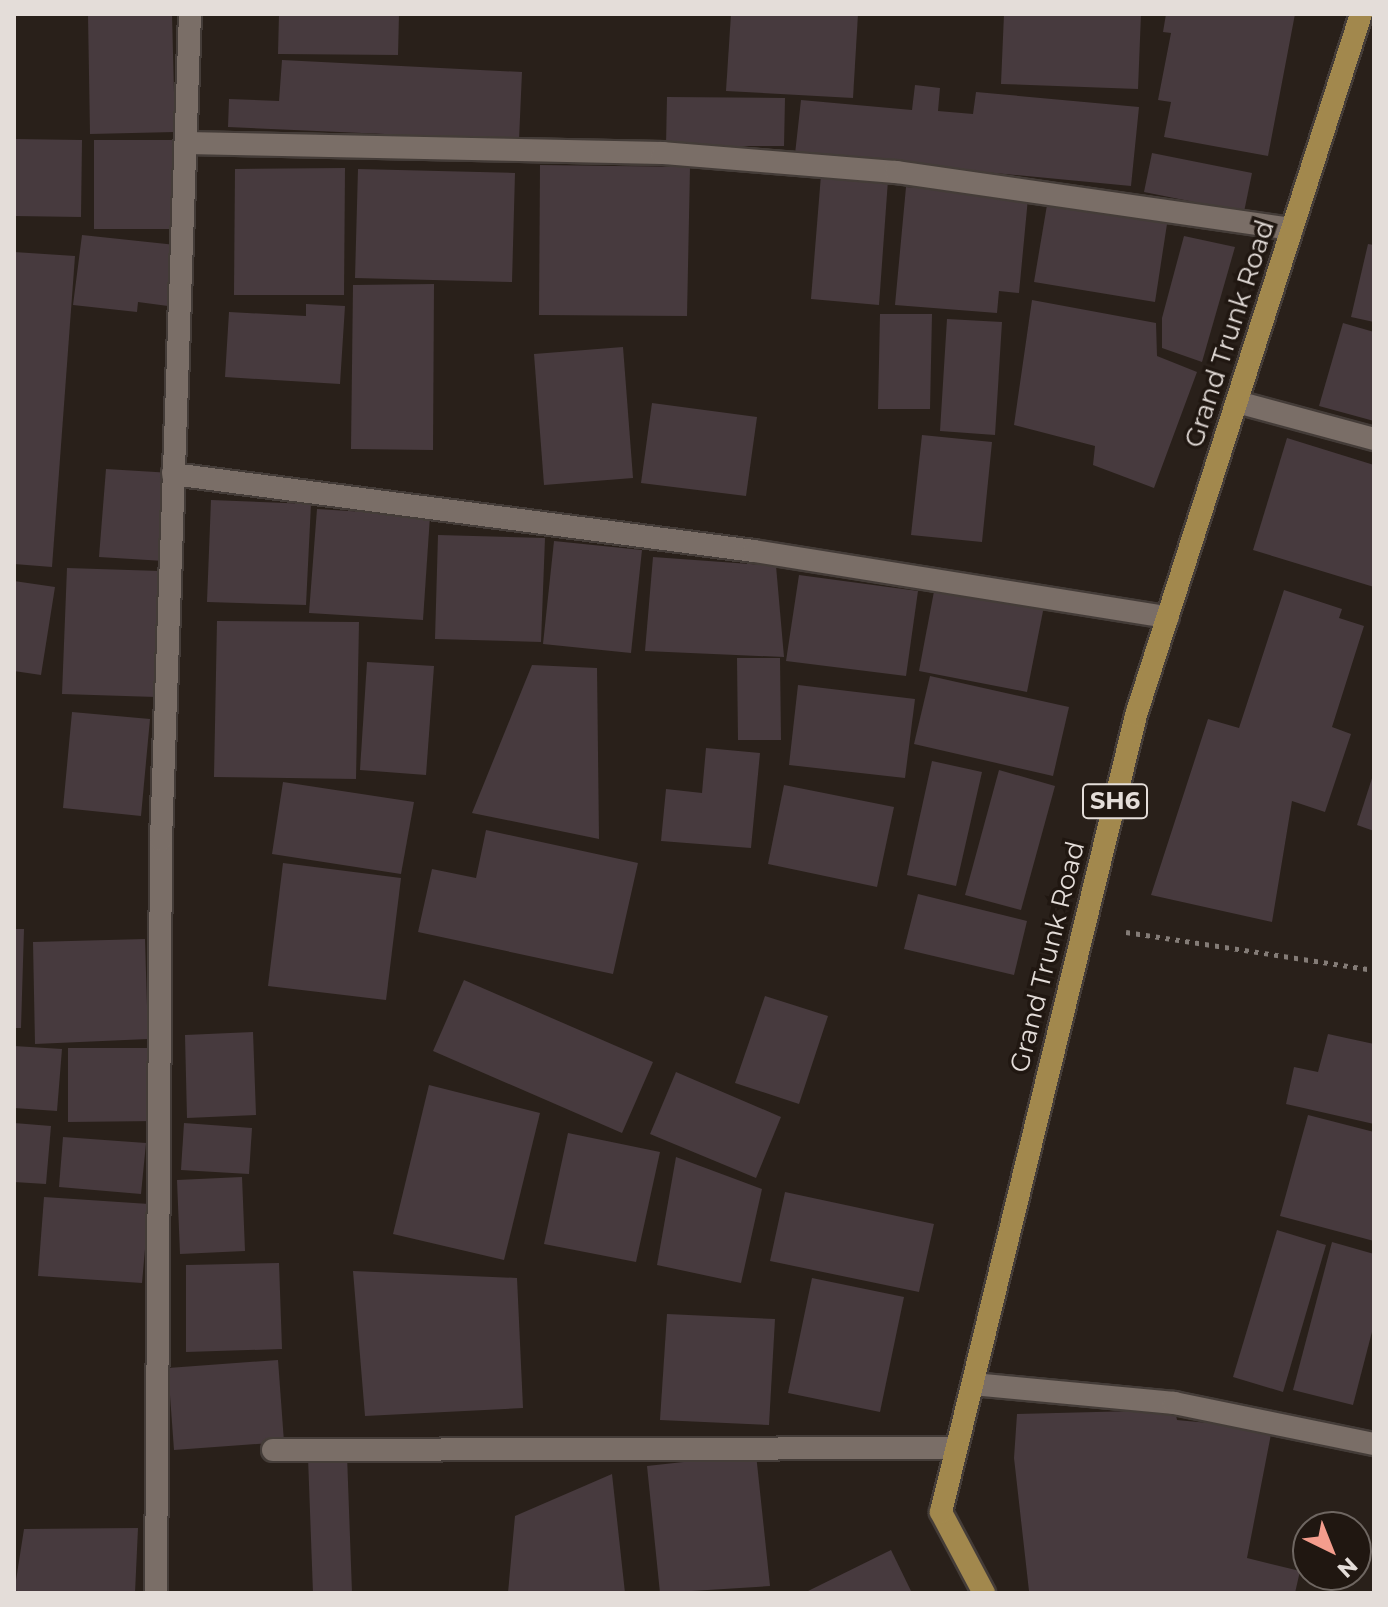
<!DOCTYPE html>
<style>
body{margin:0}
#map{position:relative;width:1388px;height:1607px;overflow:hidden;background:#29201a;font-family:Montserrat,sans-serif}
div>[style]{position:absolute}
.building>*{inset:0;background:#473a3e}
.path>*{height:5px;margin-top:-2.5px;transform-origin:0;background:repeating-linear-gradient(90deg,#847c77 0 4px,transparent 0 10px)}
.roads{filter:drop-shadow(2px 0 #443c38) drop-shadow(-2px 0 #443c38) drop-shadow(0 2px #443c38) drop-shadow(0 -2px #443c38)}
.minor>*{height:22px;margin:-11px;padding:0 11px;transform-origin:11px;border-radius:11px;background:#7a6e67}
.primary>*{height:22px;margin:-11px;padding:0 11px;transform-origin:11px;border-radius:11px;background:#a2884d}
span{translate:-50% -50%;white-space:nowrap;text-align:center;line-height:1.15;-webkit-text-stroke:7px #201711;paint-order:stroke}
.shield-label span{padding:2px 6px;background:#201711;border:2px solid;border-radius:6px;-webkit-text-stroke-width:0}
.shield-label{font-size:24px;color:#e4ddd9;font-weight:700}
.street-label{font-size:26px;color:#e4ddd9}
.frame{position:absolute;inset:0;border:16px solid #e4ddd9;pointer-events:none}
.north{position:absolute;left:1292px;top:1511px;width:80px;height:80px;box-sizing:border-box;background:#201711;border:2px solid #6e6661;border-radius:50%;rotate:137deg;font-size:22px;font-weight:700;line-height:32px;text-align:center;color:#e4ddd9}
.north::after{content:'';display:block;margin:auto;width:28px;height:36px;background:#f49d8d;clip-path:polygon(50% 0,100% 100%,50% 72%,0 100%)}
</style>
<div id="map">
<div class="building">
<i style="clip-path:polygon(88px 14px,172px 14px,175px 132px,90px 134px)"></i>
<i style="clip-path:polygon(279px 14px,399px 14px,398px 55px,278px 54px)"></i>
<i style="clip-path:polygon(731px 14px,858px 14px,853px 98px,726px 91px)"></i>
<i style="clip-path:polygon(1004px 14px,1141px 14px,1138px 89px,1001px 84px)"></i>
<i style="clip-path:polygon(1166px 14px,1295px 14px,1268px 156px,1164px 137px,1171px 102px,1158px 100px,1171px 33px,1163px 32px)"></i>
<i style="clip-path:polygon(282px 60px,522px 72px,519px 140px,228px 127px,229px 99px,279px 101px)"></i>
<i style="clip-path:polygon(915px 85px,940px 88px,938px 111px,973px 114px,976px 92px,1139px 107px,1131px 186px,795px 154px,801px 100px,912px 110px)"></i>
<i style="clip-path:polygon(667px 97px,785px 98px,784px 146px,666px 146px)"></i>
<i style="clip-path:polygon(14px 139px,82px 140px,81px 217px,14px 216px)"></i>
<i style="clip-path:polygon(94px 140px,173px 140px,172px 229px,94px 229px)"></i>
<i style="clip-path:polygon(1152px 153px,1252px 173px,1244px 212px,1144px 192px)"></i>
<i style="clip-path:polygon(540px 165px,690px 167px,687px 316px,539px 315px)"></i>
<i style="clip-path:polygon(345px 168px,344px 295px,234px 295px,235px 169px)"></i>
<i style="clip-path:polygon(358px 169px,515px 173px,512px 282px,355px 278px)"></i>
<i style="clip-path:polygon(821px 175px,888px 180px,879px 305px,811px 299px)"></i>
<i style="clip-path:polygon(906px 187px,1028px 198px,1019px 293px,999px 291px,997px 313px,895px 305px)"></i>
<i style="clip-path:polygon(1047px 205px,1167px 224px,1155px 302px,1034px 282px)"></i>
<i style="clip-path:polygon(82px 235px,176px 245px,168px 306px,138px 302px,137px 312px,73px 305px)"></i>
<i style="clip-path:polygon(1184px 236px,1235px 247px,1202px 362px,1162px 348px,1162px 318px)"></i>
<i style="clip-path:polygon(1368px 244px,1374px 245px,1374px 322px,1351px 317px)"></i>
<i style="clip-path:polygon(14px 252px,75px 256px,52px 567px,14px 564px)"></i>
<i style="clip-path:polygon(434px 284px,433px 450px,351px 449px,353px 285px)"></i>
<i style="clip-path:polygon(1032px 300px,1156px 323px,1157px 356px,1197px 372px,1154px 488px,1093px 465px,1095px 446px,1014px 425px)"></i>
<i style="clip-path:polygon(306px 304px,345px 306px,340px 384px,225px 377px,229px 312px,306px 316px)"></i>
<i style="clip-path:polygon(880px 314px,932px 314px,930px 409px,878px 409px)"></i>
<i style="clip-path:polygon(947px 319px,1002px 322px,995px 435px,940px 431px)"></i>
<i style="clip-path:polygon(1343px 323px,1374px 332px,1374px 421px,1319px 406px)"></i>
<i style="clip-path:polygon(623px 347px,633px 478px,544px 485px,534px 354px)"></i>
<i style="clip-path:polygon(652px 403px,757px 417px,746px 496px,641px 483px)"></i>
<i style="clip-path:polygon(922px 435px,992px 442px,982px 542px,911px 535px)"></i>
<i style="clip-path:polygon(1287px 438px,1374px 465px,1374px 587px,1253px 550px)"></i>
<i style="clip-path:polygon(106px 469px,172px 473px,164px 561px,99px 557px)"></i>
<i style="clip-path:polygon(211px 500px,311px 504px,306px 605px,207px 602px)"></i>
<i style="clip-path:polygon(317px 509px,430px 516px,423px 620px,309px 613px)"></i>
<i style="clip-path:polygon(438px 535px,545px 538px,541px 642px,435px 639px)"></i>
<i style="clip-path:polygon(554px 541px,642px 550px,631px 653px,543px 644px)"></i>
<i style="clip-path:polygon(653px 557px,776px 566px,784px 657px,645px 651px)"></i>
<i style="clip-path:polygon(67px 568px,160px 571px,156px 697px,62px 694px)"></i>
<i style="clip-path:polygon(799px 575px,918px 591px,906px 676px,786px 661px)"></i>
<i style="clip-path:polygon(14px 581px,55px 587px,41px 675px,14px 671px)"></i>
<i style="clip-path:polygon(935px 586px,1044px 606px,1027px 692px,919px 671px)"></i>
<i style="clip-path:polygon(1284px 590px,1342px 609px,1339px 618px,1364px 626px,1332px 727px,1351px 734px,1325px 812px,1292px 801px,1272px 922px,1151px 895px,1208px 719px,1239px 728px)"></i>
<i style="clip-path:polygon(217px 621px,359px 622px,356px 779px,214px 777px)"></i>
<i style="clip-path:polygon(737px 658px,780px 658px,781px 740px,738px 740px)"></i>
<i style="clip-path:polygon(367px 662px,434px 666px,426px 775px,360px 770px)"></i>
<i style="clip-path:polygon(532px 665px,597px 668px,599px 839px,472px 813px)"></i>
<i style="clip-path:polygon(930px 676px,1069px 707px,1053px 776px,914px 744px)"></i>
<i style="clip-path:polygon(798px 685px,915px 699px,905px 778px,789px 765px)"></i>
<i style="clip-path:polygon(72px 712px,150px 719px,141px 816px,63px 808px)"></i>
<i style="clip-path:polygon(706px 748px,760px 753px,751px 848px,661px 841px,666px 789px,702px 793px)"></i>
<i style="clip-path:polygon(932px 761px,982px 772px,956px 886px,907px 875px)"></i>
<i style="clip-path:polygon(999px 770px,1055px 786px,1021px 910px,965px 895px)"></i>
<i style="clip-path:polygon(1374px 772px,1374px 831px,1357px 825px)"></i>
<i style="clip-path:polygon(283px 782px,414px 802px,401px 874px,272px 854px)"></i>
<i style="clip-path:polygon(784px 785px,894px 807px,877px 887px,768px 864px)"></i>
<i style="clip-path:polygon(486px 830px,638px 863px,613px 974px,418px 932px,432px 869px,476px 878px)"></i>
<i style="clip-path:polygon(283px 863px,401px 878px,386px 1000px,268px 986px)"></i>
<i style="clip-path:polygon(918px 894px,1027px 921px,1014px 975px,904px 949px)"></i>
<i style="clip-path:polygon(14px 929px,24px 929px,21px 1028px,14px 1028px)"></i>
<i style="clip-path:polygon(145px 939px,148px 1039px,35px 1044px,33px 942px)"></i>
<i style="clip-path:polygon(464px 980px,653px 1062px,622px 1133px,433px 1051px)"></i>
<i style="clip-path:polygon(765px 996px,828px 1016px,799px 1104px,735px 1083px)"></i>
<i style="clip-path:polygon(253px 1032px,256px 1115px,187px 1118px,185px 1035px)"></i>
<i style="clip-path:polygon(1328px 1034px,1374px 1044px,1374px 1124px,1286px 1104px,1294px 1067px,1318px 1072px)"></i>
<i style="clip-path:polygon(14px 1046px,62px 1049px,57px 1111px,14px 1108px)"></i>
<i style="clip-path:polygon(68px 1048px,158px 1048px,158px 1121px,68px 1122px)"></i>
<i style="clip-path:polygon(676px 1072px,781px 1117px,756px 1178px,650px 1134px)"></i>
<i style="clip-path:polygon(429px 1085px,540px 1113px,504px 1260px,393px 1234px)"></i>
<i style="clip-path:polygon(1308px 1115px,1374px 1132px,1374px 1241px,1280px 1216px)"></i>
<i style="clip-path:polygon(14px 1123px,51px 1126px,46px 1184px,14px 1182px)"></i>
<i style="clip-path:polygon(184px 1123px,252px 1128px,249px 1174px,181px 1170px)"></i>
<i style="clip-path:polygon(568px 1133px,660px 1152px,636px 1262px,544px 1244px)"></i>
<i style="clip-path:polygon(63px 1137px,146px 1143px,141px 1194px,59px 1187px)"></i>
<i style="clip-path:polygon(676px 1157px,762px 1189px,741px 1283px,657px 1265px)"></i>
<i style="clip-path:polygon(242px 1177px,245px 1251px,180px 1254px,177px 1180px)"></i>
<i style="clip-path:polygon(785px 1192px,934px 1224px,919px 1292px,770px 1261px)"></i>
<i style="clip-path:polygon(44px 1197px,149px 1204px,142px 1283px,38px 1276px)"></i>
<i style="clip-path:polygon(1277px 1230px,1326px 1245px,1283px 1392px,1233px 1377px)"></i>
<i style="clip-path:polygon(1332px 1242px,1374px 1254px,1374px 1324px,1353px 1405px,1293px 1390px)"></i>
<i style="clip-path:polygon(279px 1263px,282px 1349px,186px 1352px,186px 1265px)"></i>
<i style="clip-path:polygon(353px 1271px,517px 1278px,523px 1408px,365px 1416px)"></i>
<i style="clip-path:polygon(812px 1278px,904px 1297px,880px 1412px,788px 1393px)"></i>
<i style="clip-path:polygon(667px 1314px,775px 1319px,769px 1425px,660px 1420px)"></i>
<i style="clip-path:polygon(278px 1360px,284px 1442px,174px 1450px,168px 1368px)"></i>
<i style="clip-path:polygon(1175px 1410px,1177px 1420px,1272px 1429px,1247px 1558px,1300px 1571px,1295px 1593px,1029px 1591px,1014px 1458px,1017px 1414px)"></i>
<i style="clip-path:polygon(756px 1454px,770px 1586px,660px 1593px,647px 1466px)"></i>
<i style="clip-path:polygon(347px 1455px,352px 1593px,313px 1593px,308px 1457px)"></i>
<i style="clip-path:polygon(612px 1474px,625px 1593px,508px 1593px,515px 1516px)"></i>
<i style="clip-path:polygon(138px 1528px,135px 1593px,14px 1593px,24px 1529px)"></i>
<i style="clip-path:polygon(891px 1550px,912px 1593px,804px 1593px)"></i>
</div>
<div class="path">
<i style="left:1126px;top:932px;width:251px;rotate:8.7deg"></i>
</div>
<div class="roads">
<div class="minor">
<i style="left:186px;top:143px;width:477px;rotate:1.2deg"></i>
<i style="left:663px;top:153px;width:234px;rotate:4.7deg"></i>
<i style="left:896px;top:172px;width:400px;rotate:8.2deg"></i>
<i style="left:1237px;top:402px;width:142px;rotate:15.1deg"></i>
<i style="left:173px;top:474px;width:586px;rotate:7.55deg"></i>
<i style="left:754px;top:551px;width:419px;rotate:9.1deg"></i>
<i style="left:973px;top:1384px;width:202px;rotate:5.4deg"></i>
<i style="left:1174px;top:1403px;width:204px;rotate:11.6deg"></i>
<i style="left:273px;top:1450px;width:683px;rotate:-0.17deg"></i>
<i style="left:156px;top:1593px;width:753px;rotate:-89.62deg"></i>
<i style="left:161px;top:840px;width:827px;rotate:-87.99deg"></i>
</div>
<div class="primary">
<i style="left:984px;top:1593px;width:92px;rotate:-118deg"></i>
<i style="left:941px;top:1512px;width:821px;rotate:-76.25deg"></i>
<i style="left:1136px;top:715px;width:736px;rotate:-72.2deg"></i>
</div>
</div>
<div class="shield-label">
<span style="left:1115px;top:801px">SH6</span>
</div>
<div class="street-label">
<span style="left:1230px;top:334px;rotate:-72deg">Grand Trunk Road</span>
<span style="left:1048px;top:957px;rotate:-76deg">Grand Trunk Road</span>
</div>
<div class="frame"></div>
<div class="north">N</div>
</div>
